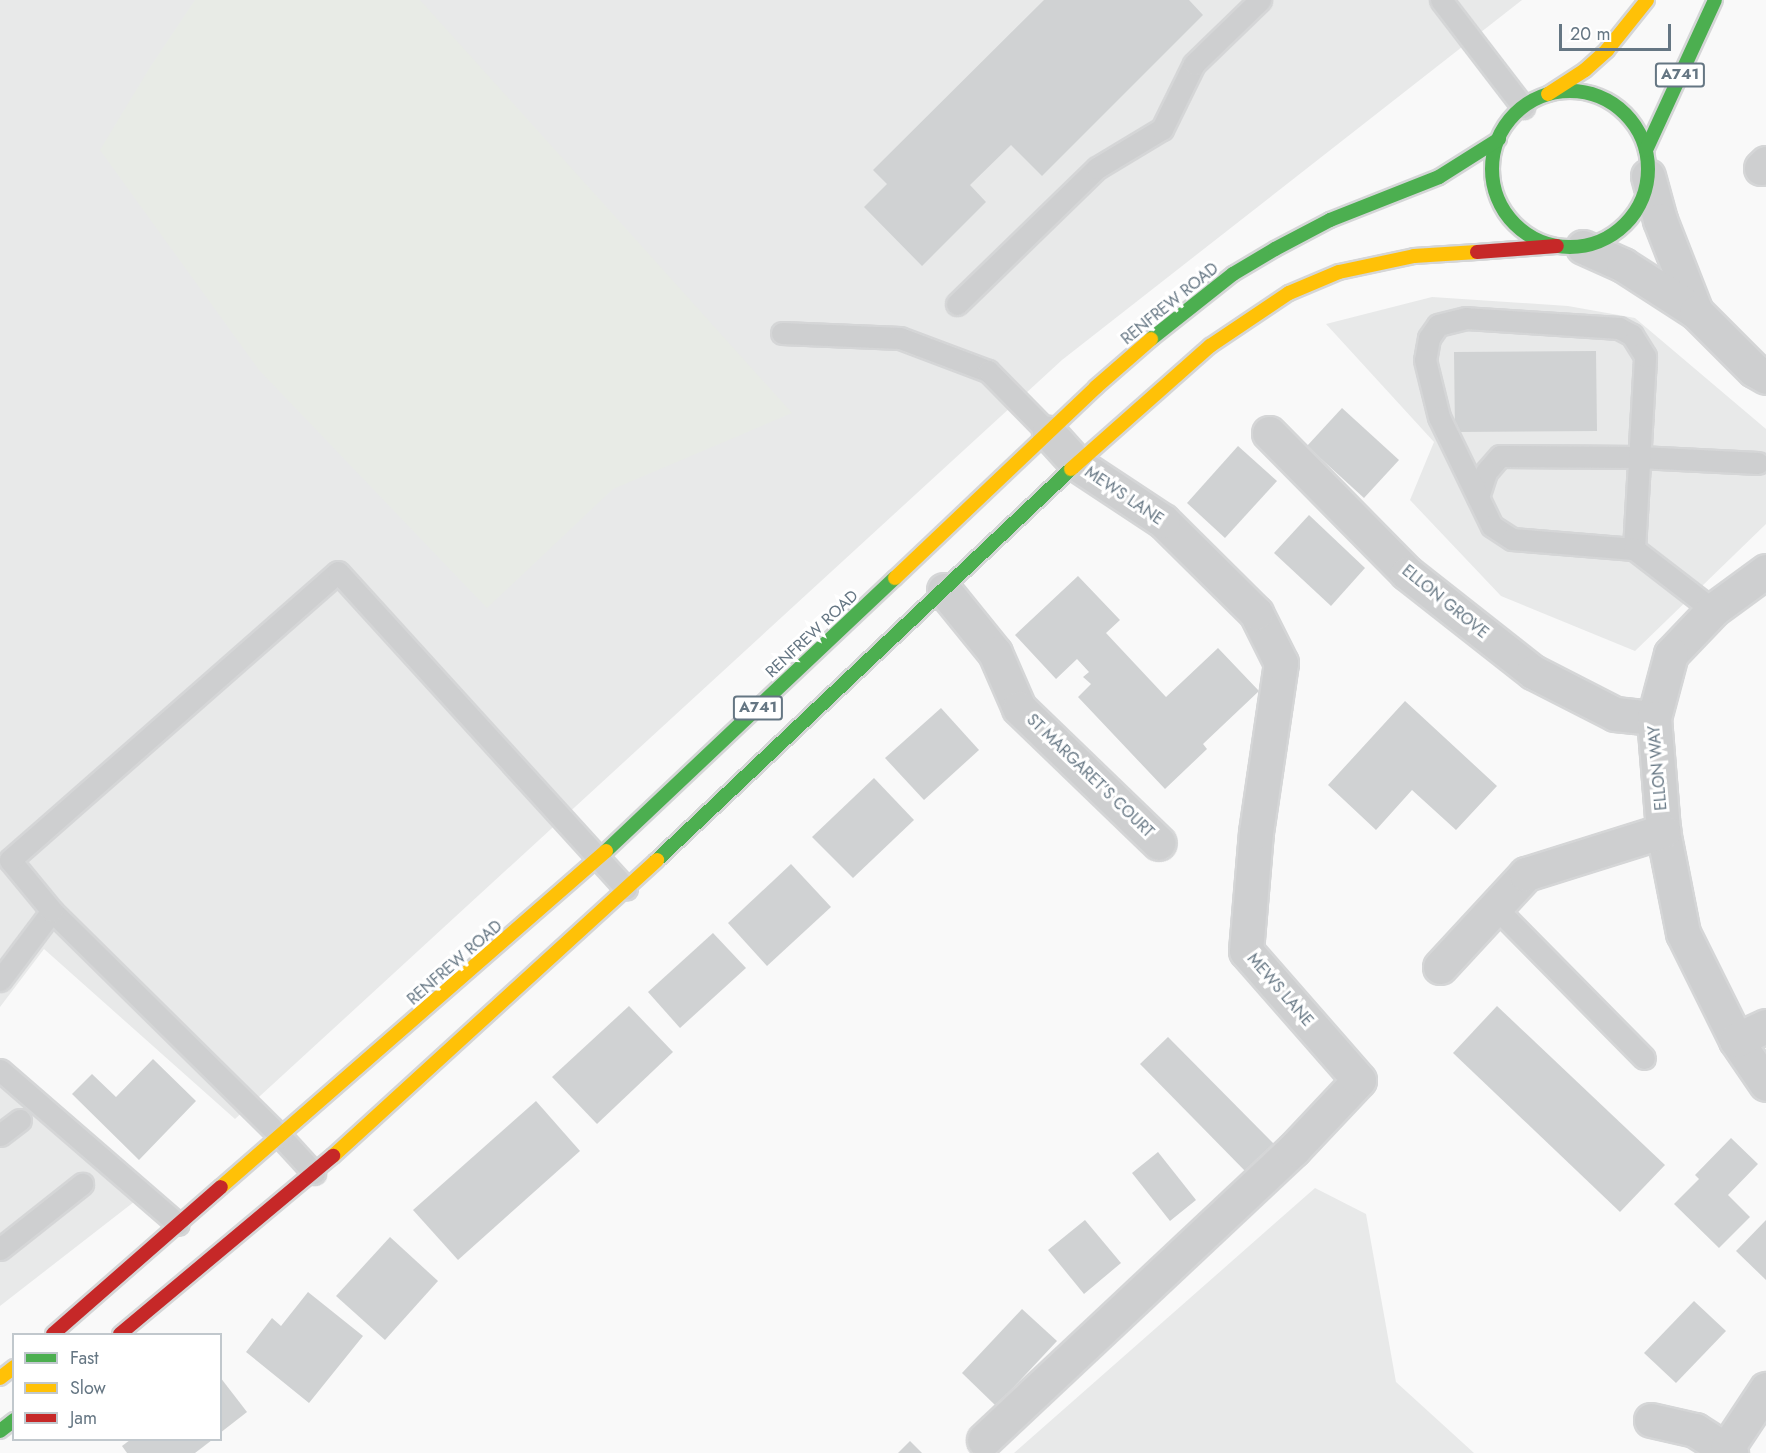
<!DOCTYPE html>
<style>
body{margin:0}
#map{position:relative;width:1766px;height:1453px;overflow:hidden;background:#f9f9f9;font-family:Jost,sans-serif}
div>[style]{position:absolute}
.built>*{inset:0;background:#e8e9e9}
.green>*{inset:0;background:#e8ebe6}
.building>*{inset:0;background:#d0d2d3}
.roads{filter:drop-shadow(2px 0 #d5d6d7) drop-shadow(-2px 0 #d5d6d7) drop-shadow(0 2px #d5d6d7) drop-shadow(0 -2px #d5d6d7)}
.lane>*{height:21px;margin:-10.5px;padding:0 10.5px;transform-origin:10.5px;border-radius:10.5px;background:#cecfd0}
.street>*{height:33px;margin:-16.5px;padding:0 16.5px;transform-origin:16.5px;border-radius:16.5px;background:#cecfd0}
.fast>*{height:14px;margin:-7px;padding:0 7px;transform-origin:7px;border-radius:7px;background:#4caf50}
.fast>.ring{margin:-7px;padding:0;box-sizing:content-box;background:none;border:14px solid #4caf50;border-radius:50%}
.slow>*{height:14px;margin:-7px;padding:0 7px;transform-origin:7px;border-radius:7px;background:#ffc107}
.jam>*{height:14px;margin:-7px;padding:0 7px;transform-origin:7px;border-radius:7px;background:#c62828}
span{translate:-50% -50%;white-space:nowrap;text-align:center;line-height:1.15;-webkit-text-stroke:6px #fff;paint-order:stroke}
.shield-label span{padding:2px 4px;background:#fff;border:2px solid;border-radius:4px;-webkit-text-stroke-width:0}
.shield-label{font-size:15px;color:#657683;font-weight:700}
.street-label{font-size:16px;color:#657683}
.legend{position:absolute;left:12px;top:1333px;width:210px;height:108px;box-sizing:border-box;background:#fff;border:2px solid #c1c8cd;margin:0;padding:8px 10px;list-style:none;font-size:18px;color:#657683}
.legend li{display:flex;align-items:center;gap:12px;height:30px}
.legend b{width:30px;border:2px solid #c1c8cd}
.scale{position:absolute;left:1559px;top:24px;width:112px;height:27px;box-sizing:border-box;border:3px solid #657683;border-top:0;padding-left:8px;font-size:18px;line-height:21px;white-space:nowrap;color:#657683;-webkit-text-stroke:4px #fff;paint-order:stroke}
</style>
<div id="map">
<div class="built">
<i style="clip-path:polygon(0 0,1522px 0,1062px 360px,235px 1119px,44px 949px,0 1007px)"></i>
<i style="clip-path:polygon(1432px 297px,1568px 306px,1635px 318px,1766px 429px,1766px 524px,1635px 651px,1501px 596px,1410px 500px,1434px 442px,1326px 324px)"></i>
<i style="clip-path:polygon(0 1059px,148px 1191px,0 1306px)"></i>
<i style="clip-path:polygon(1315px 1188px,1366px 1214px,1396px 1382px,1474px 1453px,1014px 1453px)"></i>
</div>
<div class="green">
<i style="clip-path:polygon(195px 0,420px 0,792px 413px,613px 489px,487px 608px,259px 370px,100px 150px,149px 69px)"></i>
</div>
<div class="building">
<i style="clip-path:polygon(1044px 0,1189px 0,1203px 15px,1042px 176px,1011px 145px,970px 185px,986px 202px,922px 266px,864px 207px,887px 184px,873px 170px)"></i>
<i style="clip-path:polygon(1596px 351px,1597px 431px,1455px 432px,1454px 352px)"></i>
<i style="clip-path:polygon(1342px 408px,1399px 460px,1364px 498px,1307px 446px)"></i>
<i style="clip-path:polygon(1238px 446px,1277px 481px,1225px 538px,1187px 503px)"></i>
<i style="clip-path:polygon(1309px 515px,1365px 568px,1331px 606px,1274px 553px)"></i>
<i style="clip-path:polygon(1078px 576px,1120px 620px,1106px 633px,1166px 697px,1218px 648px,1259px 691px,1203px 744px,1207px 749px,1165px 789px,1078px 697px,1091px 684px,1083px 677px,1089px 672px,1077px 659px,1056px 679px,1015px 635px)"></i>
<i style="clip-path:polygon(1405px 701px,1497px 786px,1456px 830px,1412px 790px,1376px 830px,1328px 785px)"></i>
<i style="clip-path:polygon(941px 708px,979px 750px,924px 800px,885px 758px)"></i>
<i style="clip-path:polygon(874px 778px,914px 820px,853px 878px,812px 837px)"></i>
<i style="clip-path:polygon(791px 864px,831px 907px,767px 966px,728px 923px)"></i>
<i style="clip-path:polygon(713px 933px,746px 968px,680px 1028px,648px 992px)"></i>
<i style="clip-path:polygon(629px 1006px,673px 1052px,597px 1124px,552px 1077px)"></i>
<i style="clip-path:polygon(1497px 1006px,1665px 1165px,1620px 1212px,1453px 1053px)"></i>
<i style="clip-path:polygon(1168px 1037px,1276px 1146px,1248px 1174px,1140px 1064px)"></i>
<i style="clip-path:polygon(153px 1059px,196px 1101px,139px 1160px,72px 1094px,92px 1074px,116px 1097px)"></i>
<i style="clip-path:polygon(536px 1101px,580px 1151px,458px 1260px,413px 1210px)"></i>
<i style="clip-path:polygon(1731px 1138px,1758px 1164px,1728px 1195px,1750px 1217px,1719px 1248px,1674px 1204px,1699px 1179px,1695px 1175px)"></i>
<i style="clip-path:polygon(1158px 1152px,1196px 1200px,1170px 1221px,1132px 1173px)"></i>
<i style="clip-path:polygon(1085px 1220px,1121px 1263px,1084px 1294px,1048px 1250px)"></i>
<i style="clip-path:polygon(1766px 1220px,1766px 1280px,1736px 1251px)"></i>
<i style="clip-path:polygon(390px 1237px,438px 1281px,385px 1340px,336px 1296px)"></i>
<i style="clip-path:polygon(308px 1292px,363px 1336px,309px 1403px,246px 1352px,272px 1318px,281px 1326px)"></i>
<i style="clip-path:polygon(1694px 1301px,1726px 1331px,1676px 1383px,1644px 1353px)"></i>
<i style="clip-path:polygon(1022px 1309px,1057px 1341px,996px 1406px,962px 1373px)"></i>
<i style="clip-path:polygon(220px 1377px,247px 1412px,220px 1433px)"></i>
<i style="clip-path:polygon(130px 1440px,212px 1440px,195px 1453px,127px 1453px,122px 1446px)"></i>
<i style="clip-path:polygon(910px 1441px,922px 1453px,898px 1453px)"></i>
</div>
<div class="roads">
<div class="lane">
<i style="left:1441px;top:0;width:135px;rotate:52.5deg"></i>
<i style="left:957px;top:304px;width:195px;rotate:-44.2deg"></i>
<i style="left:1097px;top:168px;width:76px;rotate:-31deg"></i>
<i style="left:1162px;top:129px;width:72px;rotate:-63.8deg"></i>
<i style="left:1194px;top:64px;width:92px;rotate:-44.1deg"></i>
<i style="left:782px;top:333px;width:118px;rotate:2.4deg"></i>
<i style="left:900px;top:338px;width:94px;rotate:20.6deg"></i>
<i style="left:988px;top:371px;width:87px;rotate:45.5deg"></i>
<i style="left:1478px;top:497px;width:26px;rotate:-72deg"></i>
<i style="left:1486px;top:472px;width:21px;rotate:-49deg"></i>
<i style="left:1500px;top:456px;width:139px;rotate:0.4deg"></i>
<i style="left:1639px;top:457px;width:119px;rotate:2.9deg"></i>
<i style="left:1634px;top:549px;width:193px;rotate:-86.7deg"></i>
<i style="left:1645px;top:356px;width:25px;rotate:-122deg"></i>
<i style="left:1632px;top:335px;width:15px;rotate:-152deg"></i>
<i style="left:1619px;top:328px;width:153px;rotate:-176.3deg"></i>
<i style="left:1466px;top:318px;width:29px;rotate:166deg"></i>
<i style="left:1438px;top:325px;width:16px;rotate:125deg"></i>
<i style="left:1429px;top:338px;width:22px;rotate:100deg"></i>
<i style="left:1425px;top:360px;width:59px;rotate:76.2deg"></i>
<i style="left:1439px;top:417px;width:121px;rotate:64.1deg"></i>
<i style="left:1492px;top:526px;width:24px;rotate:33deg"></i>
<i style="left:1512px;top:539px;width:122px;rotate:4.7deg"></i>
<i style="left:1634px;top:549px;width:100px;rotate:37.7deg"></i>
<i style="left:1495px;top:907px;width:212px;rotate:45.4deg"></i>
<i style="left:0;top:980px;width:86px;rotate:-53deg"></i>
<i style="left:0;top:1070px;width:235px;rotate:40.9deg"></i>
<i style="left:0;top:1135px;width:25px;rotate:-37deg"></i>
<i style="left:314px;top:1173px;width:49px;rotate:-132.5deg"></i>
<i style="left:281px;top:1137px;width:322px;rotate:-135.4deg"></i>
<i style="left:52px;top:911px;width:66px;rotate:-129.5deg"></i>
<i style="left:10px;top:860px;width:436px;rotate:-41.3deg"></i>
<i style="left:338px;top:572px;width:428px;rotate:47.7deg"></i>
<i style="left:0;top:1249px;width:105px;rotate:-38.4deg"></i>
</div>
<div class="street">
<i style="left:1761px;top:168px;width:7px;rotate:-45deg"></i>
<i style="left:1648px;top:176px;width:46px;rotate:74.7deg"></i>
<i style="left:1660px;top:220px;width:99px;rotate:68.6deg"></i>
<i style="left:1583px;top:247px;width:44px;rotate:24.2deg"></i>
<i style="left:1623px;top:265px;width:87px;rotate:32.8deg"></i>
<i style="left:1696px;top:312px;width:82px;rotate:45deg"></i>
<i style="left:1754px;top:370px;width:14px;rotate:30deg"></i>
<i style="left:1269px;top:433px;width:197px;rotate:45.4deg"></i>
<i style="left:1407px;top:573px;width:160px;rotate:38.2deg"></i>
<i style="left:1533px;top:672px;width:92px;rotate:27.1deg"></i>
<i style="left:1615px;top:714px;width:39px;rotate:6deg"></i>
<i style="left:1766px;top:571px;width:66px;rotate:143.7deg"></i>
<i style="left:1713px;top:610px;width:61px;rotate:133.7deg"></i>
<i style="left:1671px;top:654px;width:66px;rotate:104.9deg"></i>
<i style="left:1654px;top:718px;width:113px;rotate:85.4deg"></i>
<i style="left:1663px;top:831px;width:104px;rotate:78.9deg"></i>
<i style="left:1683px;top:933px;width:119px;rotate:63.6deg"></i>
<i style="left:1736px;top:1040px;width:53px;rotate:55.7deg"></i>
<i style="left:944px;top:590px;width:81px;rotate:51deg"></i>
<i style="left:995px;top:653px;width:60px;rotate:66.4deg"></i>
<i style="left:1019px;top:708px;width:194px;rotate:44deg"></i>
<i style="left:1440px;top:967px;width:127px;rotate:-47.2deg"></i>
<i style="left:1526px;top:874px;width:144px;rotate:-17.4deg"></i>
<i style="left:1736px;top:1040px;width:33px;rotate:-25deg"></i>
<i style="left:1651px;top:1420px;width:45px;rotate:12.8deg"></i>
<i style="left:1695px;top:1430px;width:43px;rotate:32.6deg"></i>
<i style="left:984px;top:1440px;width:424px;rotate:-43.2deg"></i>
<i style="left:1293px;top:1150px;width:96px;rotate:-46.7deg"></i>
<i style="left:1359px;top:1080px;width:171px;rotate:-131.2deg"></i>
<i style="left:1246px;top:951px;width:119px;rotate:-85.2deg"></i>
<i style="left:1256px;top:832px;width:171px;rotate:-81.6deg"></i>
<i style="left:1281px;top:663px;width:56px;rotate:-116.6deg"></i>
<i style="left:1256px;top:613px;width:131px;rotate:-135.3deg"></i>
<i style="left:1163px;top:521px;width:103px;rotate:-146.5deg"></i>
<i style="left:1077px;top:464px;width:42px;rotate:-132.1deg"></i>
<i style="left:1727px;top:1448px;width:71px;rotate:-56.5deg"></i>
</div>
<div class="fast">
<i class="ring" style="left:1492px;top:91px;width:142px;height:142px"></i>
<i style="left:1646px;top:150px;width:165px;rotate:-65.3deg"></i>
<i style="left:1151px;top:339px;width:105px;rotate:-38.4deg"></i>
<i style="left:1233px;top:274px;width:49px;rotate:-30.8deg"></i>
<i style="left:1275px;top:249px;width:62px;rotate:-27.8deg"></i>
<i style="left:1330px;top:220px;width:117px;rotate:-21.5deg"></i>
<i style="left:1439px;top:177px;width:71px;rotate:-32.3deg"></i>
<i style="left:606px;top:851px;width:398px;rotate:-43.4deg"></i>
<i style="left:657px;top:860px;width:569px;rotate:-43.36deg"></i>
<i style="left:0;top:1431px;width:18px;rotate:-38deg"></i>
</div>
<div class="slow">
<i style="left:1548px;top:94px;width:44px;rotate:-33deg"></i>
<i style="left:1585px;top:70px;width:30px;rotate:-42deg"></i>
<i style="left:1607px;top:50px;width:64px;rotate:-51.3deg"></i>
<i style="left:1071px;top:469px;width:186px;rotate:-41.5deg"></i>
<i style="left:1210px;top:346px;width:95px;rotate:-33.9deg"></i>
<i style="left:1289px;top:293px;width:54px;rotate:-22.8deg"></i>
<i style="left:1339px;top:272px;width:77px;rotate:-12deg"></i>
<i style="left:1414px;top:256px;width:63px;rotate:-3.6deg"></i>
<i style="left:895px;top:578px;width:277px;rotate:-43.5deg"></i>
<i style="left:1096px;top:387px;width:73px;rotate:-41.1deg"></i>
<i style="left:333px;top:1156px;width:439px;rotate:-42.4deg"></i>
<i style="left:221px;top:1187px;width:511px;rotate:-41.11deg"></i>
<i style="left:0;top:1378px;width:18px;rotate:-38deg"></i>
</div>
<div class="jam">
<i style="left:1477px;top:252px;width:80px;rotate:-4.3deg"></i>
<i style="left:53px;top:1334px;width:223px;rotate:-41.2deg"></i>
<i style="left:120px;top:1334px;width:278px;rotate:-39.9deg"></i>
</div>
</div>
<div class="shield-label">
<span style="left:1680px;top:75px">A741</span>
<span style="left:758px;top:708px">A741</span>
</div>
<div class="street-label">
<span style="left:1170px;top:304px;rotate:-39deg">RENFREW ROAD</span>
<span style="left:1124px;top:496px;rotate:34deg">MEWS LANE</span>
<span style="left:1445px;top:602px;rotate:39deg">ELLON GROVE</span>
<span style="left:812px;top:634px;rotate:-43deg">RENFREW ROAD</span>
<span style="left:1658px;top:768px;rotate:-95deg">ELLON WAY</span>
<span style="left:1090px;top:776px;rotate:44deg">ST MARGARET'S COURT</span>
<span style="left:455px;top:963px;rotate:-41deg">RENFREW ROAD</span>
<span style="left:1280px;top:990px;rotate:49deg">MEWS LANE</span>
</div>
<ul class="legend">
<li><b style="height:8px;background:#4caf50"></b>Fast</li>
<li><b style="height:8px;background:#ffc107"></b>Slow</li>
<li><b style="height:8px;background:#c62828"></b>Jam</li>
</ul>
<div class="scale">20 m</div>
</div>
